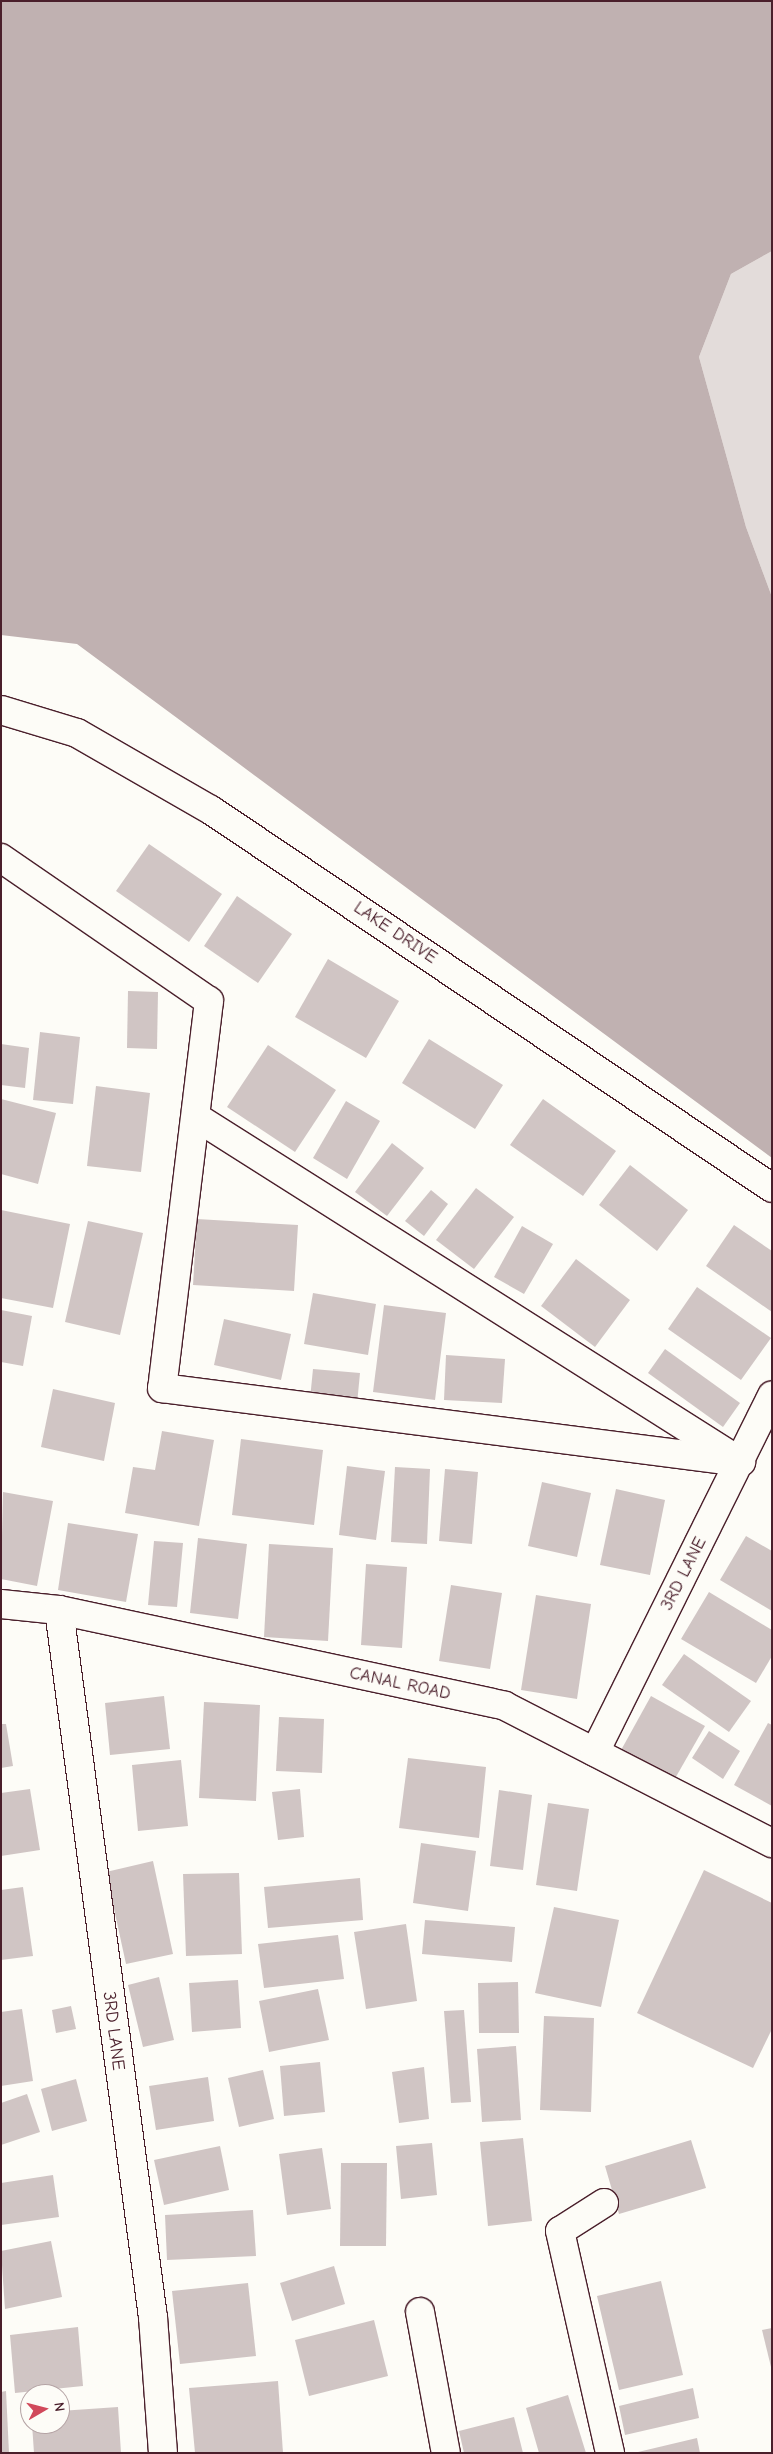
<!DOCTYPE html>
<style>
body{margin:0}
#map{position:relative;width:773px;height:2454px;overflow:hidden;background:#fdfcf7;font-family:"Comic Neue",sans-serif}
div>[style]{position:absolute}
.green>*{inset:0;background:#e3dcda}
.water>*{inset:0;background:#c0b1b1}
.building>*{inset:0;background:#d0c5c4}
.roads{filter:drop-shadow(1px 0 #4a1f2b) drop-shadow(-1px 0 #4a1f2b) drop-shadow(0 1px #4a1f2b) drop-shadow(0 -1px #4a1f2b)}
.minor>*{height:28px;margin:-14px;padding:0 14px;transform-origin:14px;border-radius:14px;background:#fdfcf7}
span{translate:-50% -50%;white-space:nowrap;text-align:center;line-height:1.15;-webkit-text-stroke:4px #fdfcf7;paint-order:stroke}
.street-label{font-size:18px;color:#4a1f2b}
.frame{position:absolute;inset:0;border:2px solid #4a1f2b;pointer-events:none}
.north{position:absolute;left:20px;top:2384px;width:50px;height:50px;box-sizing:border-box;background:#fdfcf7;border:1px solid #b5a4a5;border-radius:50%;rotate:82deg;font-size:14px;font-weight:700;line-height:20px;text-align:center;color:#4a1f2b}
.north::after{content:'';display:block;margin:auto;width:18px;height:22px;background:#d1495b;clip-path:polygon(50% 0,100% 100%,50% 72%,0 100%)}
</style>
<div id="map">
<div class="green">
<i style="clip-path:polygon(772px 251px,772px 597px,746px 527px,699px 357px,731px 274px)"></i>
</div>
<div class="water">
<i style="clip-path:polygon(1px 1px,772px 1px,772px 251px,731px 274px,699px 357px,746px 527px,772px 597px,772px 1158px,77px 644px,1px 635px)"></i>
</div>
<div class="building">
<i style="clip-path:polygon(149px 844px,222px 894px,189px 942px,116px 891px)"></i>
<i style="clip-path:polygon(237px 896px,292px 934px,258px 983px,204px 946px)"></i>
<i style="clip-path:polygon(328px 959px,399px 1001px,366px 1058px,295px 1017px)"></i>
<i style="clip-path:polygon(128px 991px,158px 992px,157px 1049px,127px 1048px)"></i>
<i style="clip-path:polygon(40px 1032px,80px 1037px,73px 1104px,33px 1100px)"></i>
<i style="clip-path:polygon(429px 1039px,503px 1085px,475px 1129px,402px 1083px)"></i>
<i style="clip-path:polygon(1px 1044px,29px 1048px,25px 1088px,1px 1085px)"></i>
<i style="clip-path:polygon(268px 1045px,336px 1090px,295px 1152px,227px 1107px)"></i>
<i style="clip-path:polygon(96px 1086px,150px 1093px,141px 1172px,87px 1166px)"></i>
<i style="clip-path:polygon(1px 1099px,56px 1113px,38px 1184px,1px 1174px)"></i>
<i style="clip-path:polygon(543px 1099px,616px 1151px,583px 1196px,510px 1145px)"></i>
<i style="clip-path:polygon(346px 1101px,380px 1121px,347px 1179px,313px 1158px)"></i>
<i style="clip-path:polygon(392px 1143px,424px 1168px,387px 1216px,355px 1192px)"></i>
<i style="clip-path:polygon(630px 1165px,688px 1210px,657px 1251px,599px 1205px)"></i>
<i style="clip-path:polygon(476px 1188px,514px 1217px,474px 1269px,436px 1240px)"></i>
<i style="clip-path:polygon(431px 1190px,448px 1204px,424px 1236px,405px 1221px)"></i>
<i style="clip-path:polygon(1px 1210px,70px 1224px,53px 1308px,1px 1298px)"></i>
<i style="clip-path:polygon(197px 1219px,298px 1225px,294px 1291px,193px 1285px)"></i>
<i style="clip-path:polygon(88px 1221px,143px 1233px,120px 1335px,65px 1322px)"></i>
<i style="clip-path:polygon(734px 1225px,772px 1251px,772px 1312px,706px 1266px)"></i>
<i style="clip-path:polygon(522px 1226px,553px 1244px,524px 1294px,494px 1277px)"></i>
<i style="clip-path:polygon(576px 1259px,630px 1300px,595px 1347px,541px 1306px)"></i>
<i style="clip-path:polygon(697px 1287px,771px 1338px,741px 1380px,668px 1329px)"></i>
<i style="clip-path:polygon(313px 1293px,376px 1304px,368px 1355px,304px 1344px)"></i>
<i style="clip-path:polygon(384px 1305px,446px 1313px,435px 1400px,373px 1392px)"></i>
<i style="clip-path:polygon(1px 1310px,32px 1316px,23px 1366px,1px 1362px)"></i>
<i style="clip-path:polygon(224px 1319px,291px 1334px,281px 1380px,214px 1365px)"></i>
<i style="clip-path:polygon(665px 1349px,740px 1403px,723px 1427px,648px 1373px)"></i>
<i style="clip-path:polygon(446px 1355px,505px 1359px,502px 1403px,444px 1400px)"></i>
<i style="clip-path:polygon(313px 1369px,360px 1373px,357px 1404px,310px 1399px)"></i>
<i style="clip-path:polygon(53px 1389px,115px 1403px,104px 1461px,41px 1447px)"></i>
<i style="clip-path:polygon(162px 1431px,214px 1440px,199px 1526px,125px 1513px,133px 1467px,155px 1470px)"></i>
<i style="clip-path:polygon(241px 1439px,323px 1450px,314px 1525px,232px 1515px)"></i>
<i style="clip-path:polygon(347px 1466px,385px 1471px,376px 1540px,339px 1535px)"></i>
<i style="clip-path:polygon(395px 1467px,430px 1469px,427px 1544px,391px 1542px)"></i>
<i style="clip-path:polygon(445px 1469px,478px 1472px,472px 1544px,439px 1541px)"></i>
<i style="clip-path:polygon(542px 1482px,591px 1493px,577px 1557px,528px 1546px)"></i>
<i style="clip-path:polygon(616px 1489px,665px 1500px,650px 1575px,600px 1565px)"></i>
<i style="clip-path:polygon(3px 1492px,53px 1501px,37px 1586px,1px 1579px)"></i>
<i style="clip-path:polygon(68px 1523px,138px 1534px,126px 1602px,58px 1590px)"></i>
<i style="clip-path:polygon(746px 1536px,772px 1551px,772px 1611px,720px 1580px)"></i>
<i style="clip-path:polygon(198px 1538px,247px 1544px,238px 1619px,190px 1613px)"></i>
<i style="clip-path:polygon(154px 1541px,183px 1543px,177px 1607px,148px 1605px)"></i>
<i style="clip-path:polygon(269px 1544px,333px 1548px,328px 1641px,264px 1637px)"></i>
<i style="clip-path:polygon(366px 1564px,407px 1567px,402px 1648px,361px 1645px)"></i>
<i style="clip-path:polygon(451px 1585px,502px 1593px,490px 1669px,439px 1661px)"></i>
<i style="clip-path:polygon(709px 1592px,772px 1630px,772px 1656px,756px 1683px,681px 1639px)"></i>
<i style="clip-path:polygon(536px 1595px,591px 1604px,577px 1699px,521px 1690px)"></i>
<i style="clip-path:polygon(684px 1654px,751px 1701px,729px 1732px,662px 1685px)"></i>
<i style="clip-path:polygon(164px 1696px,170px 1749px,110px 1755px,105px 1703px)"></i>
<i style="clip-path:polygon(651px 1696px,705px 1726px,673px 1782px,620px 1752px)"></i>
<i style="clip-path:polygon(204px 1702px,260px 1705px,256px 1801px,199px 1798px)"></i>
<i style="clip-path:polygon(279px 1717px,324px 1719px,322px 1773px,276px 1771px)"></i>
<i style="clip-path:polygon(768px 1723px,772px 1725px,772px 1806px,734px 1785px)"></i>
<i style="clip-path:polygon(1px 1724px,6px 1724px,13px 1766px,1px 1768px)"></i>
<i style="clip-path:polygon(709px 1731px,740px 1751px,723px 1779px,692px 1758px)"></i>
<i style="clip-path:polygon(408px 1758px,486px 1767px,479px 1838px,399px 1828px)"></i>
<i style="clip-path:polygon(181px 1760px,188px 1826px,138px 1831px,132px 1765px)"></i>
<i style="clip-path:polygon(30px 1789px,40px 1850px,1px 1856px,1px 1793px)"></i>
<i style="clip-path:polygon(300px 1789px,304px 1837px,278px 1840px,272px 1792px)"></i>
<i style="clip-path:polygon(499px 1790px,532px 1795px,523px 1870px,490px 1866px)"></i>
<i style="clip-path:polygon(548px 1803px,589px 1809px,577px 1891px,536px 1885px)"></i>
<i style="clip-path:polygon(421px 1843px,476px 1851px,468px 1911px,413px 1903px)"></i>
<i style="clip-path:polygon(153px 1861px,173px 1954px,126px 1964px,106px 1872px)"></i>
<i style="clip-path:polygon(704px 1870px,772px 1903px,772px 2029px,753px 2068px,637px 2013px)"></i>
<i style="clip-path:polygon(239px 1873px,242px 1954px,186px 1956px,183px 1874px)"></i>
<i style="clip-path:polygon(360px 1878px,363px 1920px,268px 1928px,264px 1887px)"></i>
<i style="clip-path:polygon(23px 1887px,33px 1956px,1px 1960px,1px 1890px)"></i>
<i style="clip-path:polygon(554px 1907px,619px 1920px,601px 2007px,535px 1993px)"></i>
<i style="clip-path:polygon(425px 1920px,515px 1927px,512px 1962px,422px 1954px)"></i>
<i style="clip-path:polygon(406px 1924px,417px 2001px,366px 2009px,354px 1932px)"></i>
<i style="clip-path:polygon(338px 1935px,344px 1979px,264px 1988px,258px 1944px)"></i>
<i style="clip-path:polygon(159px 1977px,174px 2040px,143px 2047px,128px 1985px)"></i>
<i style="clip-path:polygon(238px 1980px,241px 2028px,192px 2032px,189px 1983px)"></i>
<i style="clip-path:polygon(518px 1982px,519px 2033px,479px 2033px,478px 1983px)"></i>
<i style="clip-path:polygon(318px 1989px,329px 2040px,269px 2052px,259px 2001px)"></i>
<i style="clip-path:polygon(71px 2006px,76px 2029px,56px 2033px,52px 2010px)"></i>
<i style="clip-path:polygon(22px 2009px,33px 2081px,1px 2086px,1px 2012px)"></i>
<i style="clip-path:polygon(464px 2010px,471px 2102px,451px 2103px,444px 2011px)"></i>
<i style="clip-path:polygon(544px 2016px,594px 2018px,591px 2112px,540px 2110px)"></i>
<i style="clip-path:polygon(516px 2046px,521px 2120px,482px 2122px,477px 2049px)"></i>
<i style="clip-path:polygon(320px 2062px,325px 2112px,284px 2116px,280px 2066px)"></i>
<i style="clip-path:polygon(424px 2067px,429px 2119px,399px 2123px,392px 2072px)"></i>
<i style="clip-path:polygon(263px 2070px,274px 2119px,239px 2127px,228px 2078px)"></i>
<i style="clip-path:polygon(208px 2077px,214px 2121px,156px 2130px,149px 2086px)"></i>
<i style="clip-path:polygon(76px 2079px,87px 2121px,52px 2131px,41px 2089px)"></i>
<i style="clip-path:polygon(27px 2094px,40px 2132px,1px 2145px,1px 2103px)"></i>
<i style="clip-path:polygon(523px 2138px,532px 2221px,488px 2226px,480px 2142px)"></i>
<i style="clip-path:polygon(691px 2140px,706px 2188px,619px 2214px,605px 2166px)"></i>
<i style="clip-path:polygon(432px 2143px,437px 2195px,401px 2199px,396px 2146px)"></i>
<i style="clip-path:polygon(220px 2146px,229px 2190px,164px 2205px,154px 2160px)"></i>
<i style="clip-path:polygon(322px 2148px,331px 2209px,287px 2215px,279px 2154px)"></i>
<i style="clip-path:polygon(341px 2163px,387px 2163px,386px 2246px,340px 2246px)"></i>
<i style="clip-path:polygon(53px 2175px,59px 2217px,1px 2225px,1px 2183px)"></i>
<i style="clip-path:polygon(253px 2210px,256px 2256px,167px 2260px,165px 2215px)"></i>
<i style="clip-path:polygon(51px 2241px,62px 2297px,5px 2309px,1px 2251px)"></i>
<i style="clip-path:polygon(334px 2266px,345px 2304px,292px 2321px,280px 2283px)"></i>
<i style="clip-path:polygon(661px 2281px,683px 2375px,619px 2390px,597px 2296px)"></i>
<i style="clip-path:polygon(248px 2283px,256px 2356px,180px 2364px,172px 2291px)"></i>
<i style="clip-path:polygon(374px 2320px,388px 2376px,309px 2396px,295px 2340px)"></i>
<i style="clip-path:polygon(78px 2327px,83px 2386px,15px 2393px,10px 2335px)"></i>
<i style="clip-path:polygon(772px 2328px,772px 2367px,771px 2367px,762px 2330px)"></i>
<i style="clip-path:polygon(278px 2381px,283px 2453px,195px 2453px,189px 2388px)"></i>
<i style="clip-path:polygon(693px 2388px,699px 2418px,625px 2435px,619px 2406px)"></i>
<i style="clip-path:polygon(6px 2391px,9px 2453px,1px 2453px,1px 2392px)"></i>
<i style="clip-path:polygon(568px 2395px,586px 2453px,539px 2453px,526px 2408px)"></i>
<i style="clip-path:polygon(118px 2407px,121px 2453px,34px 2453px,32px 2424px,60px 2424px,60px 2411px)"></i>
<i style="clip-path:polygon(514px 2417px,523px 2453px,464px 2453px,459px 2431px)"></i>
<i style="clip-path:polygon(697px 2438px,700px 2453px,639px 2453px,638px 2452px)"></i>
</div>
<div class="roads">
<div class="minor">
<i style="left:1px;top:710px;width:79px;rotate:16.8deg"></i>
<i style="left:77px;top:733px;width:155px;rotate:29.9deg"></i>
<i style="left:211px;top:810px;width:676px;rotate:33.97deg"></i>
<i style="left:1px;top:858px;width:252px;rotate:34.5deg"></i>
<i style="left:209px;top:1001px;width:390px;rotate:96.9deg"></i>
<i style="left:162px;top:1388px;width:584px;rotate:7.28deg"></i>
<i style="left:196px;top:1117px;width:636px;rotate:32.34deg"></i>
<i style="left:1px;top:1604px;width:58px;rotate:5.9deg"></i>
<i style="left:59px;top:1610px;width:456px;rotate:12.1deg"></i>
<i style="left:505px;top:1706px;width:300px;rotate:27.2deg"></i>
<i style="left:59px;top:1610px;width:713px;rotate:82.43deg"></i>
<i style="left:153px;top:2317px;width:136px;rotate:85.8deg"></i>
<i style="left:595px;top:1752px;width:398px;rotate:-63.6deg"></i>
<i style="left:604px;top:2203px;width:52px;rotate:147.5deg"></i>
<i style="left:560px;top:2231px;width:228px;rotate:77.3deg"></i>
<i style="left:420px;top:2312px;width:143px;rotate:79.6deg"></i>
</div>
</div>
<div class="street-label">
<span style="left:395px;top:933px;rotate:34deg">LAKE DRIVE</span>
<span style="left:684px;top:1574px;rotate:-63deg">3RD LANE</span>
<span style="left:400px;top:1684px;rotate:12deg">CANAL ROAD</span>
<span style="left:113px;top:2031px;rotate:83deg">3RD LANE</span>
</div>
<div class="frame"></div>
<div class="north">N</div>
</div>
